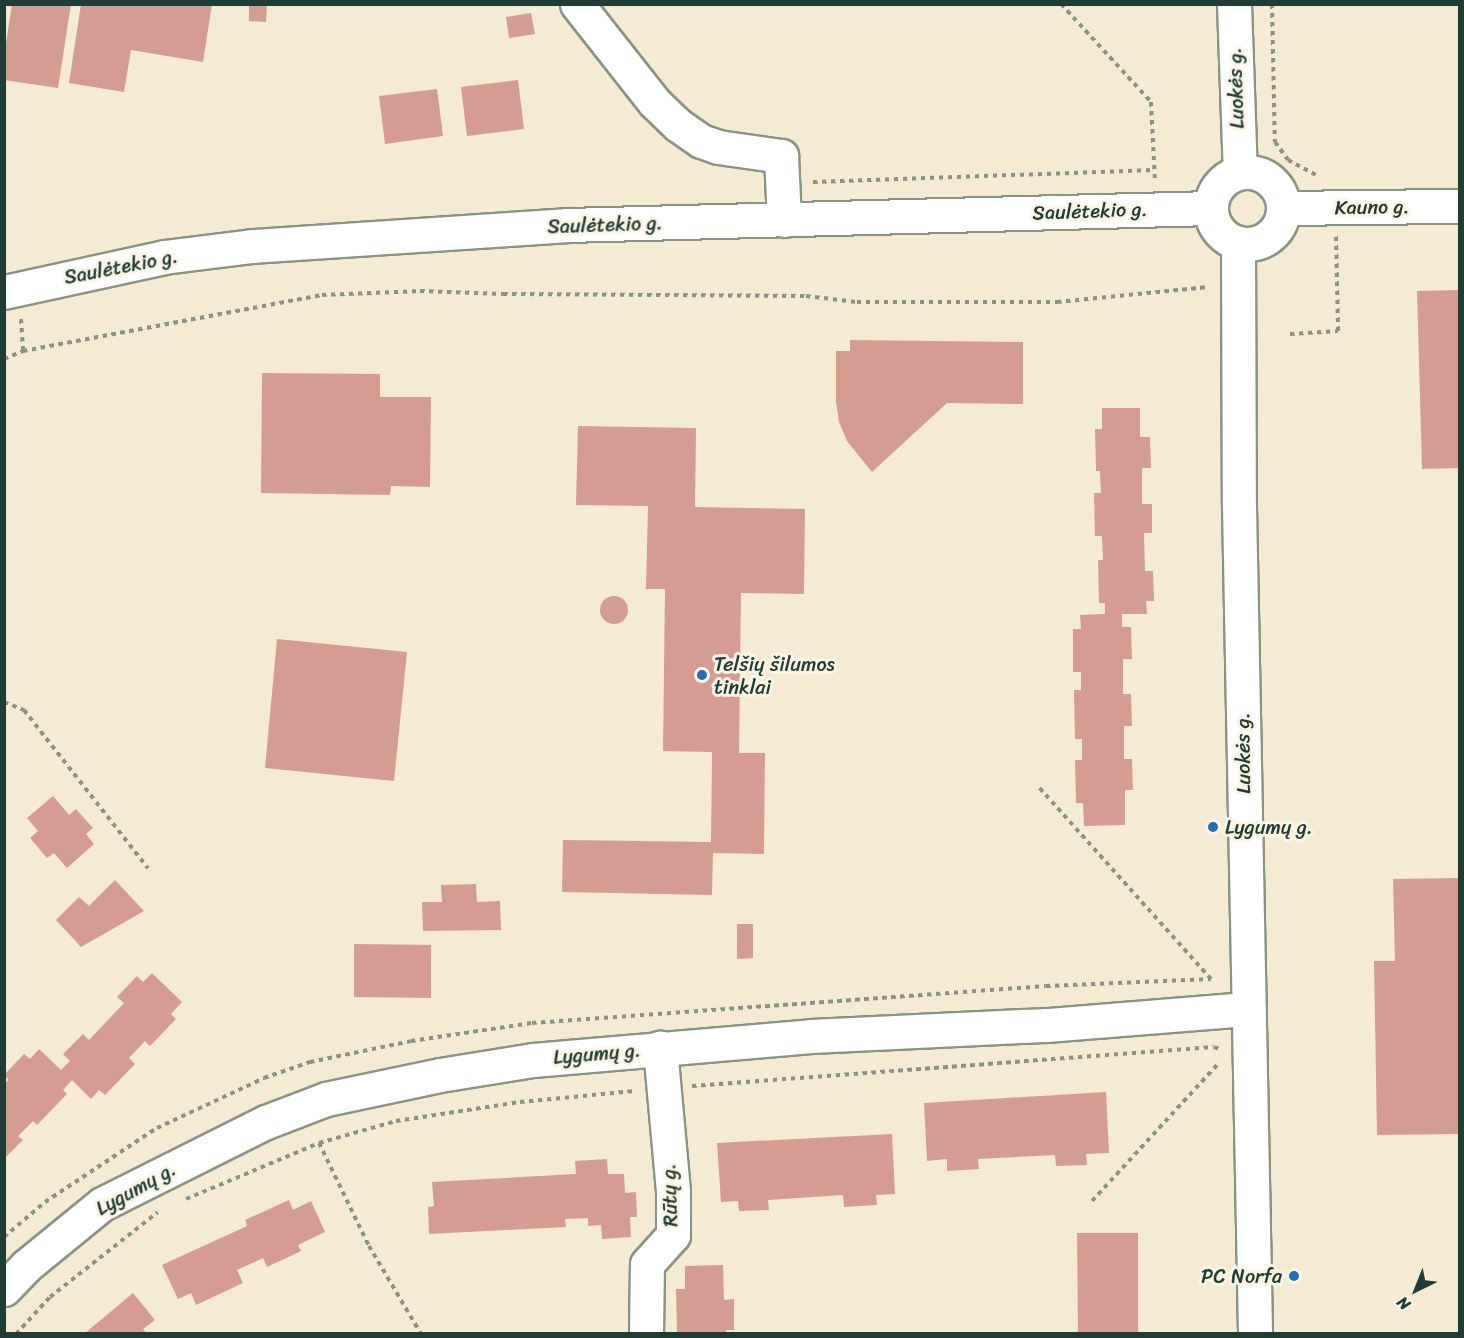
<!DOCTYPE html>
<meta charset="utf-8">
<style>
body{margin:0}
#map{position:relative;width:1464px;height:1338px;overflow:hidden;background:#f5ebd2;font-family:Sriracha,sans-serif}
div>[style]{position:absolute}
.building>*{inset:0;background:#d59d92}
.round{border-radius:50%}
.path>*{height:4px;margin-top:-2px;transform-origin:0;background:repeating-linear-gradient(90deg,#8a9483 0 4.5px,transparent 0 9px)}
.roads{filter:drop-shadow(2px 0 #8a9483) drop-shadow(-2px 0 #8a9483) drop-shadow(0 2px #8a9483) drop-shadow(0 -2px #8a9483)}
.minor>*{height:33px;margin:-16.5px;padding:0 16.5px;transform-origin:16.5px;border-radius:16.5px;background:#fff}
.major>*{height:33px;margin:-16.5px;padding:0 16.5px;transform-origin:16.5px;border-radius:16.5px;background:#fff}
.major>.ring{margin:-16.5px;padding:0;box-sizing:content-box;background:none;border:33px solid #fff;border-radius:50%}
.dots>*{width:16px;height:16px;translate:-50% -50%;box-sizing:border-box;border:3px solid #fcf5e5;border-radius:50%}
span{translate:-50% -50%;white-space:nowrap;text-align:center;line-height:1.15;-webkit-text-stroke:6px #fcf5e5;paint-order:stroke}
.street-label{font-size:20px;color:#1f3d34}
.poi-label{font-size:20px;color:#1f3d34}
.left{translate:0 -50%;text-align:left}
.right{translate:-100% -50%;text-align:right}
.frame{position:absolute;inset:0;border:6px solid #1f3d34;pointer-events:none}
.north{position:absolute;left:1386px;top:1260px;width:60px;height:60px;-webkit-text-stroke:4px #fcf5e5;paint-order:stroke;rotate:223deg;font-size:16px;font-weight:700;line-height:24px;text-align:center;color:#1f3d34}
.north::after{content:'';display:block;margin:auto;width:21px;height:27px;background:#1f3d34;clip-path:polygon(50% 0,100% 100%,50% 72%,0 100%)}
</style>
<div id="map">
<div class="building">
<i style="clip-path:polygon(12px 4px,71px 4px,58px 88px,4px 80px,4px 56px)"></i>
<i style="clip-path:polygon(81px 4px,212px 4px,203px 62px,131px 50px,124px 92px,69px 83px)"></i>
<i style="clip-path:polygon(249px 4px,267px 4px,266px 22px,249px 21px)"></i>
<i style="clip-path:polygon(531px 13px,535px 34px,509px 38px,506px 17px)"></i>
<i style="clip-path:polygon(518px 80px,524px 129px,467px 136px,461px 87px)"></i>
<i style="clip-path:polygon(437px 89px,443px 136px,385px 144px,379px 96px)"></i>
<i style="clip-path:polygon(1460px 290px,1460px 468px,1422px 469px,1417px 291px)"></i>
<i style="clip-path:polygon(850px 340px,1023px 342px,1023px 404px,947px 403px,872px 472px,847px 441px,839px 422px,836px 402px,836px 351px,850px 351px)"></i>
<i style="clip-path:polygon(262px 373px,380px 374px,380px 397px,431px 397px,430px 487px,391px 486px,390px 495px,261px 493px)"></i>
<i style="clip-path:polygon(1102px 408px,1140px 408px,1140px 437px,1150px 437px,1151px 468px,1142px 468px,1142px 504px,1152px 504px,1152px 533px,1144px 533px,1145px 571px,1153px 571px,1154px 601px,1146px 601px,1147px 614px,1122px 614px,1122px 627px,1131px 627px,1132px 659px,1123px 659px,1123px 694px,1131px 694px,1132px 726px,1124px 726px,1124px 759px,1132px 759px,1133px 790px,1125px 790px,1125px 825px,1084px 826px,1083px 803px,1076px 803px,1075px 760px,1082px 760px,1082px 739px,1075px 739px,1074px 690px,1081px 690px,1081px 672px,1073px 672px,1073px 629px,1081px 629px,1080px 615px,1105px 614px,1105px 603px,1099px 603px,1098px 560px,1103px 560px,1102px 536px,1095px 536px,1094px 493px,1101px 493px,1100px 471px,1096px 471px,1095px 429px,1102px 429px)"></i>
<i style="clip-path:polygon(578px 426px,696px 428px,695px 507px,805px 509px,804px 594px,741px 593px,739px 753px,765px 753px,764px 854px,713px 853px,712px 895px,562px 892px,563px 840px,711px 842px,712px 752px,663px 751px,665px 589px,646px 589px,648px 506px,576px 505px)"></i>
<i class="round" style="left:600px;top:596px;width:28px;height:28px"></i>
<i style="clip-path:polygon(277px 639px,407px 652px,394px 781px,265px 768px)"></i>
<i style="clip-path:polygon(53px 796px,69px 815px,76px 809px,93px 828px,86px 834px,94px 844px,67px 868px,54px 853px,47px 858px,30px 838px,38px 831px,27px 818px)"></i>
<i style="clip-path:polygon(1460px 878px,1460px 1134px,1377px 1135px,1374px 961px,1395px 961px,1393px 879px)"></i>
<i style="clip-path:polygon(115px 880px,144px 911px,81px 947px,56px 920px,79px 897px,89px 906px)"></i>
<i style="clip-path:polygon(476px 884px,477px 902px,500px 901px,501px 930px,423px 931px,422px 902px,442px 902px,441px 885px)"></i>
<i style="clip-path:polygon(737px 924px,753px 924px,753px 958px,737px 959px)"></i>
<i style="clip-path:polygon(354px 944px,431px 945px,431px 998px,354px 997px)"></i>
<i style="clip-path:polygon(152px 973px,182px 1002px,171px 1014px,176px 1019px,150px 1046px,145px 1041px,129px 1058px,135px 1064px,105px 1095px,99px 1090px,91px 1099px,72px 1080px,63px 1090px,67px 1094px,37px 1125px,33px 1121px,18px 1136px,23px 1140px,4px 1159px,4px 1084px,9px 1080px,4px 1075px,24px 1054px,30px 1059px,39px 1049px,61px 1070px,70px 1061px,63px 1054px,83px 1034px,89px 1040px,124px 1003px,117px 997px,137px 976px,143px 982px)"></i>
<i style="clip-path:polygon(1106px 1092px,1109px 1153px,1086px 1154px,1087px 1165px,1056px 1166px,1055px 1155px,978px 1159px,979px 1169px,947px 1171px,947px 1159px,927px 1161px,924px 1103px)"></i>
<i style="clip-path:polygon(892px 1134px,895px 1194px,876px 1195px,877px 1205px,844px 1207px,843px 1195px,768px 1200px,769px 1210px,739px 1211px,738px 1201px,721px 1202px,717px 1143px)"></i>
<i style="clip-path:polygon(607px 1159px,608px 1174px,624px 1174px,625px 1193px,636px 1192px,637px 1217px,630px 1217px,631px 1237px,602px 1239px,601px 1225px,588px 1226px,588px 1218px,565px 1219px,566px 1227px,429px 1234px,428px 1207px,434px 1206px,432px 1182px,576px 1174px,575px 1161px)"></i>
<i style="clip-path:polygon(289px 1200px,293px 1210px,311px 1201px,325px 1232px,298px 1245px,301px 1251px,267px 1267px,263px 1258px,237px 1270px,243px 1283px,196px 1305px,191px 1293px,178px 1299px,162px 1265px,247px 1226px,245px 1220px)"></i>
<i style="clip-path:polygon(1077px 1233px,1138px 1233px,1138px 1334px,1078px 1334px)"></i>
<i style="clip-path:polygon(723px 1265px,724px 1300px,734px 1299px,734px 1330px,726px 1330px,726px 1334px,677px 1333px,676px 1289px,685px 1289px,685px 1266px)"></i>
<i style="clip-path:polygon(133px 1293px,155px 1320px,143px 1329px,147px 1334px,84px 1334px)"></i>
</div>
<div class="path">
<i style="left:1061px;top:4px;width:133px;rotate:47.4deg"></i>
<i style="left:1151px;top:102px;width:80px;rotate:87.1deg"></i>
<i style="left:1272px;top:4px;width:138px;rotate:88.8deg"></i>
<i style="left:1275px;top:142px;width:22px;rotate:54deg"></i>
<i style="left:1288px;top:160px;width:34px;rotate:28deg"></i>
<i style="left:813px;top:182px;width:341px;rotate:-2deg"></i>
<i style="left:21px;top:319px;width:32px;rotate:86deg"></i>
<i style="left:1290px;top:334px;width:48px;rotate:-3.6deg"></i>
<i style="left:1338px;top:331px;width:95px;rotate:-91.2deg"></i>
<i style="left:4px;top:359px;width:21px;rotate:-23deg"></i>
<i style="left:23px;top:351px;width:304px;rotate:-10.6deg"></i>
<i style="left:322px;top:295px;width:98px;rotate:-2.3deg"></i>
<i style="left:420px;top:291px;width:83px;rotate:2.1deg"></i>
<i style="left:503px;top:294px;width:303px;rotate:0.4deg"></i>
<i style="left:806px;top:296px;width:51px;rotate:6.7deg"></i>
<i style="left:857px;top:302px;width:200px"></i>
<i style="left:1057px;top:302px;width:152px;rotate:-5.7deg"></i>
<i style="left:4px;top:702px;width:22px;rotate:22deg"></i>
<i style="left:24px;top:710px;width:201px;rotate:51.9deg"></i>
<i style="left:692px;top:1086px;width:523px;rotate:-4.27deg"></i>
<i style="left:1214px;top:1047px;width:5px;rotate:22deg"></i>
<i style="left:319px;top:1143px;width:114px;rotate:64.1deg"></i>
<i style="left:369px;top:1246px;width:102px;rotate:59.4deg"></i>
<i style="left:186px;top:1199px;width:144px;rotate:-22.8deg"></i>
<i style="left:319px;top:1143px;width:80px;rotate:-15.9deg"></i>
<i style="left:396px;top:1121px;width:125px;rotate:-8.7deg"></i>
<i style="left:520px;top:1102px;width:115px;rotate:-5.5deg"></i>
<i style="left:1092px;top:1201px;width:189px;rotate:-47.4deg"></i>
<i style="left:4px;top:1237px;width:54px;rotate:-40.5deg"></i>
<i style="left:45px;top:1202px;width:134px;rotate:-33.5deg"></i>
<i style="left:157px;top:1128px;width:118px;rotate:-25deg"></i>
<i style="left:264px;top:1078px;width:49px;rotate:-19.2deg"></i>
<i style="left:310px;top:1062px;width:103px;rotate:-11.7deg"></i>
<i style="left:411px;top:1041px;width:122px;rotate:-8.5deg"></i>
<i style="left:532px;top:1023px;width:515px;rotate:-4.12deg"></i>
<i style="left:1046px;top:986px;width:165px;rotate:-2.4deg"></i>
<i style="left:1211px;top:979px;width:258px;rotate:-131.9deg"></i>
<i style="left:16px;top:1334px;width:50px;rotate:-47.4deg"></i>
<i style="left:50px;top:1297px;width:137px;rotate:-38.2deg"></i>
</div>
<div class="roads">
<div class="minor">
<i style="left:577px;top:4px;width:125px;rotate:51.8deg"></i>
<i style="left:654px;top:102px;width:33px;rotate:44deg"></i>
<i style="left:678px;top:125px;width:28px;rotate:35deg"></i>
<i style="left:701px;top:141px;width:18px;rotate:19deg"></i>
<i style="left:718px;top:147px;width:64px;rotate:8.1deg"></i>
<i style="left:781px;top:156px;width:64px;rotate:87.3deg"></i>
<i style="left:1284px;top:208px;width:176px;rotate:-0.7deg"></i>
<i style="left:4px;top:292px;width:164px;rotate:-12.3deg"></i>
<i style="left:164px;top:257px;width:89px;rotate:-7.1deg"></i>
<i style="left:252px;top:246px;width:316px;rotate:-3.8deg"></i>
<i style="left:567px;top:225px;width:643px;rotate:-1.51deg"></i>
<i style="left:4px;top:1289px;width:32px;rotate:-46deg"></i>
<i style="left:26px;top:1266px;width:98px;rotate:-39.2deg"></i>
<i style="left:102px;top:1204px;width:183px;rotate:-26.6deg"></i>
<i style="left:266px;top:1122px;width:64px;rotate:-21deg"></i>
<i style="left:326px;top:1099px;width:116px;rotate:-11.9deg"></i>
<i style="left:440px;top:1075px;width:94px;rotate:-9.2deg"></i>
<i style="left:533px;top:1060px;width:279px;rotate:-4.9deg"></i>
<i style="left:811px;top:1036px;width:236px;rotate:-2.7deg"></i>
<i style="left:1047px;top:1025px;width:202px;rotate:-4.6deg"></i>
<i style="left:646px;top:1334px;width:70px;rotate:-89.2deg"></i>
<i style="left:647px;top:1264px;width:39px;rotate:-48deg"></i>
<i style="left:673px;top:1235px;width:44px;rotate:-90deg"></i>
<i style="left:673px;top:1191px;width:144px;rotate:-95.2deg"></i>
</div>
<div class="major">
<i style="left:1234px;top:4px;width:168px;rotate:88deg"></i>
<i class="ring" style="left:1211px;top:172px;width:39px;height:39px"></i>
<i style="left:1238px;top:244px;width:262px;rotate:89.8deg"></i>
<i style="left:1239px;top:506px;width:828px;rotate:88.89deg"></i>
</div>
</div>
<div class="dots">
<i style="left:702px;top:675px;background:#1f6fb2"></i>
<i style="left:1213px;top:827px;background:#1f6fb2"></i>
<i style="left:1294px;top:1276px;background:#1f6fb2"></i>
</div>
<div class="street-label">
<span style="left:1236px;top:88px;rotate:-92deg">Luokės g.</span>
<span style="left:1372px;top:207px;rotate:-1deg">Kauno g.</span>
<span style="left:1090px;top:211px;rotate:-2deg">Saulėtekio g.</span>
<span style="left:605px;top:225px;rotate:-2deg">Saulėtekio g.</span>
<span style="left:121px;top:267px;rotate:-11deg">Saulėtekio g.</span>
<span style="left:1243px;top:753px;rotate:-91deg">Luokės g.</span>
<span style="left:597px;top:1054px;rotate:-5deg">Lygumų g.</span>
<span style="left:136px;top:1189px;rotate:-29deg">Lygumų g.</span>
<span style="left:670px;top:1195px;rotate:-92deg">Rūtų g.</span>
</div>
<div class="poi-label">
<span class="left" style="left:714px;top:676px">Telšių šilumos<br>tinklai</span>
<span class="left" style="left:1225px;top:827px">Lygumų g.</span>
<span class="right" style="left:1282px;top:1276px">PC Norfa</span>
</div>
<div class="frame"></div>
<div class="north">N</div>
</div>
